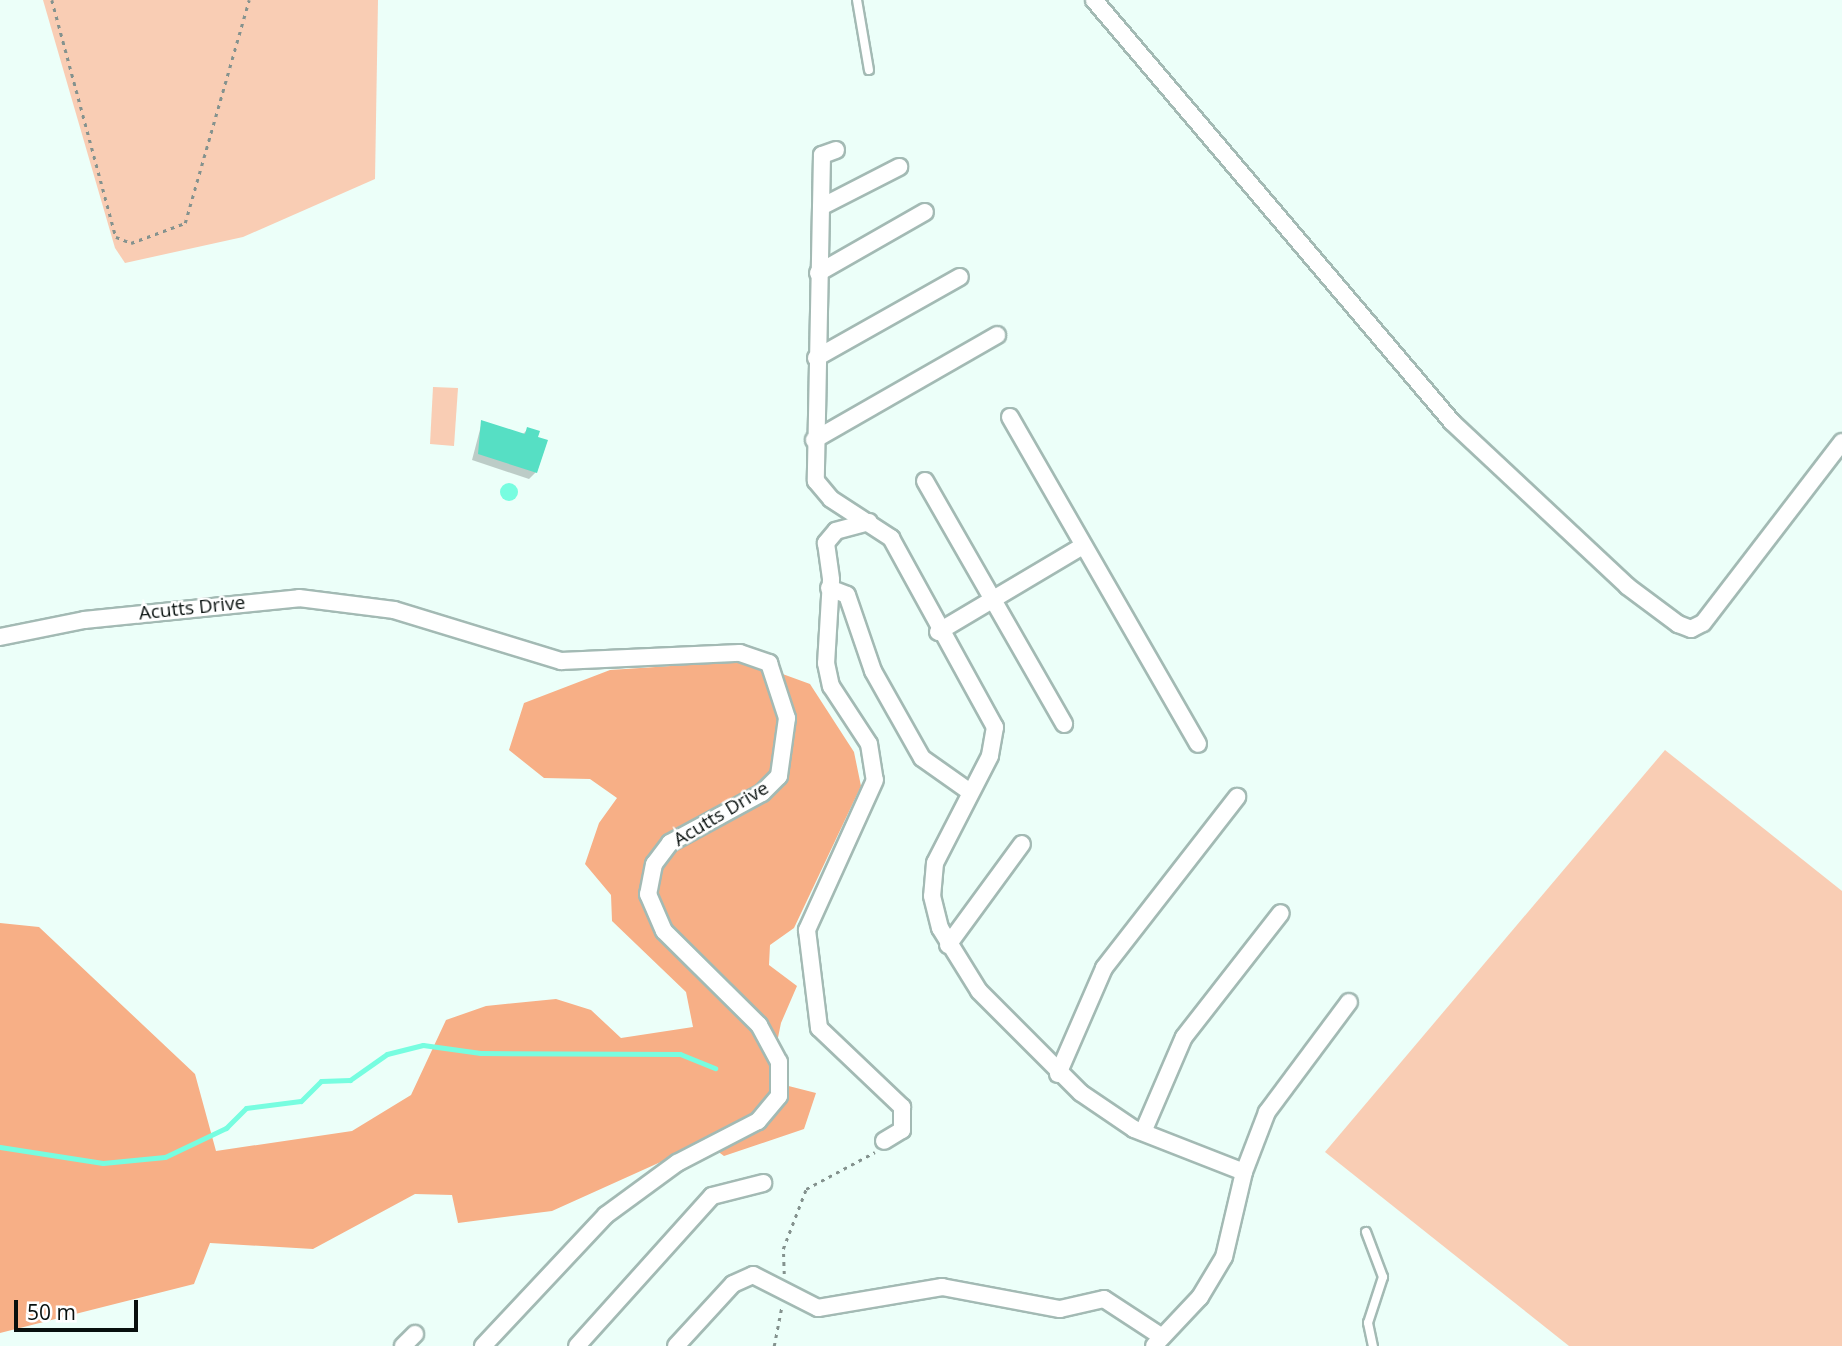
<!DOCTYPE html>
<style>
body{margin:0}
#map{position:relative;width:1842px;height:1346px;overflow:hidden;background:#ecfff9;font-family:"Open Sans",sans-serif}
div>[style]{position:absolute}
.green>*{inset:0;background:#f9cdb4}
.forest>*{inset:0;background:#f7af86}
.water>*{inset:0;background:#77fde0}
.round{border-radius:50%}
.shadow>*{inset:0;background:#0003}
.stream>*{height:5px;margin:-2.5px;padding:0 2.5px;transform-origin:2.5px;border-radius:2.5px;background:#77fde0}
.building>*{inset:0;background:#56dfc4}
.path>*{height:2.5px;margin-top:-1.25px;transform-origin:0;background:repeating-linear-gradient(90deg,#84928e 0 3.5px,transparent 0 8.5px)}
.roads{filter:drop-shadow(2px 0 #a3bab4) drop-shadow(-2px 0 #a3bab4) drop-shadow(0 2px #a3bab4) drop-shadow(0 -2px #a3bab4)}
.service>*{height:8px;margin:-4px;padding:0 4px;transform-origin:4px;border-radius:4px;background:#fff}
.minor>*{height:16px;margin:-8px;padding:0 8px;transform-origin:8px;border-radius:8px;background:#fff}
span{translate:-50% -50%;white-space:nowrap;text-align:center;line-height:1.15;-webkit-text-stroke:5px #fff;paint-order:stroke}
.street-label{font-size:19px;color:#08100e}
.scale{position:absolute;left:14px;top:1300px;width:124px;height:32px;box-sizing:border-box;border:4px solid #08100e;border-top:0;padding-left:9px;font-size:21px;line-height:24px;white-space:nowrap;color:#08100e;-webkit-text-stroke:5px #fff;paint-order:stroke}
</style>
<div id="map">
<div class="green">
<i style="clip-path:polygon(43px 0,378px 0,375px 179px,243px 237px,125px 263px,115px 248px)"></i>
<i style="clip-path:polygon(433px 387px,458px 388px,454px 446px,430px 444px)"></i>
<i style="clip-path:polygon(1665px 750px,1842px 891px,1842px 1346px,1569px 1346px,1325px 1152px)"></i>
</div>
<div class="forest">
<i style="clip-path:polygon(747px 661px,810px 684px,854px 752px,861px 786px,794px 928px,770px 945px,769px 965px,797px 986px,781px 1023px,769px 1081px,816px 1093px,804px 1129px,724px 1156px,705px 1142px,552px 1211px,458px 1223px,452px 1195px,415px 1194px,313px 1249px,210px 1243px,194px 1284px,0 1333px,0 923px,39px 927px,195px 1074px,216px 1151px,352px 1131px,411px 1095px,446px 1020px,486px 1006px,556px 999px,591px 1010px,621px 1038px,693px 1027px,686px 992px,612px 921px,611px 895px,585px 864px,599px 823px,617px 798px,590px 779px,544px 778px,509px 750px,524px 703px,610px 670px)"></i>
</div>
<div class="water">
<i class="round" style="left:500px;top:483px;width:18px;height:18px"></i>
</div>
<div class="shadow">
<i style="clip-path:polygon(482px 422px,522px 435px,528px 429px,536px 472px,529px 479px,472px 460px)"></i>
</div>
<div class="stream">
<i style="left:0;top:1147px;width:104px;rotate:8.8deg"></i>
<i style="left:103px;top:1163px;width:62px;rotate:-5.5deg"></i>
<i style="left:165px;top:1157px;width:68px;rotate:-25.4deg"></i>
<i style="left:226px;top:1128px;width:28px;rotate:-45deg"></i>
<i style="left:246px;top:1108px;width:55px;rotate:-7.3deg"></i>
<i style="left:301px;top:1101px;width:28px;rotate:-45deg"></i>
<i style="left:321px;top:1081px;width:29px;rotate:-2deg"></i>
<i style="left:350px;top:1080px;width:45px;rotate:-35.1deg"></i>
<i style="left:387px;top:1054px;width:37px;rotate:-14deg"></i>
<i style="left:423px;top:1045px;width:58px;rotate:8deg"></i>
<i style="left:480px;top:1053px;width:200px;rotate:0.3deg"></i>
<i style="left:680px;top:1054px;width:38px;rotate:22deg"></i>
</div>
<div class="building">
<i style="clip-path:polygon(481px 420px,525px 434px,527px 427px,540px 431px,538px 437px,548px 440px,537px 473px,478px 454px)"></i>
</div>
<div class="path">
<i style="left:52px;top:0;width:245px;rotate:74.9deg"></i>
<i style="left:116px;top:237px;width:16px;rotate:22deg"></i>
<i style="left:131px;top:243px;width:58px;rotate:-20.3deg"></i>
<i style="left:185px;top:223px;width:232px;rotate:-74deg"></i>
<i style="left:784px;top:1274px;width:25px;rotate:-92deg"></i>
<i style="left:783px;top:1249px;width:64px;rotate:-69deg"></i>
<i style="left:806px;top:1189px;width:78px;rotate:-28.2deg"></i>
<i style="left:774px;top:1346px;width:38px;rotate:-79deg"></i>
</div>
<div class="roads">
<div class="service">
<i style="left:857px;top:0;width:71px;rotate:80.3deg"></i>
<i style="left:1366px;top:1232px;width:48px;rotate:69.3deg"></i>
<i style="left:1383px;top:1277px;width:48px;rotate:108.1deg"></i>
<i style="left:1368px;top:1323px;width:24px;rotate:78deg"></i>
</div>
<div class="minor">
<i style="left:1094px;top:0;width:553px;rotate:49.69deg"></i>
<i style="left:1452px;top:422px;width:240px;rotate:43.1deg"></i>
<i style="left:1627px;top:586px;width:64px;rotate:36.7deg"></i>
<i style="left:1678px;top:624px;width:14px;rotate:21deg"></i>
<i style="left:1691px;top:629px;width:13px;rotate:-27deg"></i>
<i style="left:1703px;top:623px;width:228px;rotate:-52.5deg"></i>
<i style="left:836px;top:150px;width:15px;rotate:160deg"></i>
<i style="left:822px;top:155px;width:326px;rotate:91.1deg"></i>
<i style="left:816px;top:481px;width:23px;rotate:50deg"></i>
<i style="left:831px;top:499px;width:72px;rotate:33deg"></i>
<i style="left:891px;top:538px;width:216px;rotate:61.2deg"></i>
<i style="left:995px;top:727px;width:29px;rotate:100deg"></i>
<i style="left:990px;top:756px;width:120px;rotate:117.2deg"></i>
<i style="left:935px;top:863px;width:33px;rotate:95deg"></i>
<i style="left:932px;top:896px;width:33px;rotate:76deg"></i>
<i style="left:940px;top:928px;width:74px;rotate:58.2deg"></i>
<i style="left:979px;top:991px;width:144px;rotate:45deg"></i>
<i style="left:1081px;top:1093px;width:64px;rotate:34.2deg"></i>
<i style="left:1134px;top:1129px;width:118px;rotate:21.4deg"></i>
<i style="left:1244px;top:1172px;width:87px;rotate:103.2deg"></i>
<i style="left:1224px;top:1257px;width:47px;rotate:121deg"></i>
<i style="left:1200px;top:1297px;width:67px;rotate:133.2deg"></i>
<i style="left:821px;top:207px;width:88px;rotate:-27.1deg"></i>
<i style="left:818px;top:273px;width:123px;rotate:-29.7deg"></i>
<i style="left:816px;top:358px;width:165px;rotate:-29.4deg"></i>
<i style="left:1010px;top:417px;width:377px;rotate:60.1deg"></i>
<i style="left:814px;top:440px;width:211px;rotate:-29.8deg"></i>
<i style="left:925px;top:481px;width:280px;rotate:60.2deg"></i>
<i style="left:869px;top:522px;width:34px;rotate:165deg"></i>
<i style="left:836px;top:531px;width:16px;rotate:130deg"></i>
<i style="left:826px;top:543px;width:37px;rotate:82deg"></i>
<i style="left:831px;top:580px;width:83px;rotate:93.4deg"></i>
<i style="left:826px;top:663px;width:24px;rotate:78deg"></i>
<i style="left:831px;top:686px;width:69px;rotate:56.8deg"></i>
<i style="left:869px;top:744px;width:36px;rotate:81deg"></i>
<i style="left:875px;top:780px;width:165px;rotate:114.4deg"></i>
<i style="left:807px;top:930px;width:99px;rotate:83deg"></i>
<i style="left:819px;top:1028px;width:115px;rotate:43.6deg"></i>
<i style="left:902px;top:1107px;width:23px;rotate:90deg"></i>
<i style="left:902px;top:1130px;width:21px;rotate:149deg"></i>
<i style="left:829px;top:588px;width:19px;rotate:21deg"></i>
<i style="left:847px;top:595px;width:80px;rotate:71.1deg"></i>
<i style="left:873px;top:671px;width:100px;rotate:60.6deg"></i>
<i style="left:922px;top:758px;width:59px;rotate:35.3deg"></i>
<i style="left:938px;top:632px;width:169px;rotate:-30.7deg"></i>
<i style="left:0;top:637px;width:86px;rotate:-11.4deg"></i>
<i style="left:84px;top:620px;width:216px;rotate:-5.8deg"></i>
<i style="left:299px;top:598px;width:96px;rotate:7.2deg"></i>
<i style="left:394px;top:610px;width:175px;rotate:17deg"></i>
<i style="left:561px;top:661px;width:179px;rotate:-2.6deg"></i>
<i style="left:740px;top:653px;width:31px;rotate:19deg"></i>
<i style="left:769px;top:663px;width:58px;rotate:71.9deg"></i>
<i style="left:787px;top:718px;width:59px;rotate:97.9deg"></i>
<i style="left:779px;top:776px;width:24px;rotate:135deg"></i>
<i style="left:762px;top:793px;width:105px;rotate:151.5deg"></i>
<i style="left:670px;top:843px;width:26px;rotate:127deg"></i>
<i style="left:654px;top:864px;width:31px;rotate:101deg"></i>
<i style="left:648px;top:894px;width:40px;rotate:66.6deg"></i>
<i style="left:664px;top:931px;width:134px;rotate:44.7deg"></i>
<i style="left:759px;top:1025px;width:42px;rotate:61.6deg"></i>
<i style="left:779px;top:1062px;width:34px;rotate:90deg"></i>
<i style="left:779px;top:1096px;width:33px;rotate:130deg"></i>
<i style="left:758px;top:1121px;width:91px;rotate:152.6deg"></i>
<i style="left:677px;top:1163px;width:88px;rotate:143.8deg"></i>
<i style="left:606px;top:1215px;width:180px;rotate:133.2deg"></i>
<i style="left:948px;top:945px;width:125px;rotate:-53.8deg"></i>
<i style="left:1058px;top:1074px;width:116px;rotate:-66.5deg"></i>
<i style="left:1104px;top:968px;width:217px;rotate:-52.1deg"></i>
<i style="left:1143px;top:1132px;width:103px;rotate:-66.7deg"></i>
<i style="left:1184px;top:1037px;width:157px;rotate:-52deg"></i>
<i style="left:1244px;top:1172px;width:64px;rotate:-69deg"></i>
<i style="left:1267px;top:1112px;width:137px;rotate:-53.3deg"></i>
<i style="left:403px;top:1346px;width:17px;rotate:-45deg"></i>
<i style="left:577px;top:1346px;width:202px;rotate:-48deg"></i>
<i style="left:712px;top:1196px;width:53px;rotate:-14.3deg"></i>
<i style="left:676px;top:1346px;width:84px;rotate:-47.4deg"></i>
<i style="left:733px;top:1284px;width:22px;rotate:-24deg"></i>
<i style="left:753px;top:1275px;width:73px;rotate:26.9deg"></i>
<i style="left:818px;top:1308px;width:126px;rotate:-9.6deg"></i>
<i style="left:942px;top:1287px;width:120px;rotate:10.6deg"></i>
<i style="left:1060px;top:1309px;width:45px;rotate:-12.8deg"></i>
<i style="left:1104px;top:1299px;width:69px;rotate:33.2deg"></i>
</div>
</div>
<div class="street-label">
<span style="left:192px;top:608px;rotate:-6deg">Acutts Drive</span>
<span style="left:721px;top:814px;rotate:-31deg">Acutts Drive</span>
</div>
<div class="scale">50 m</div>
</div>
